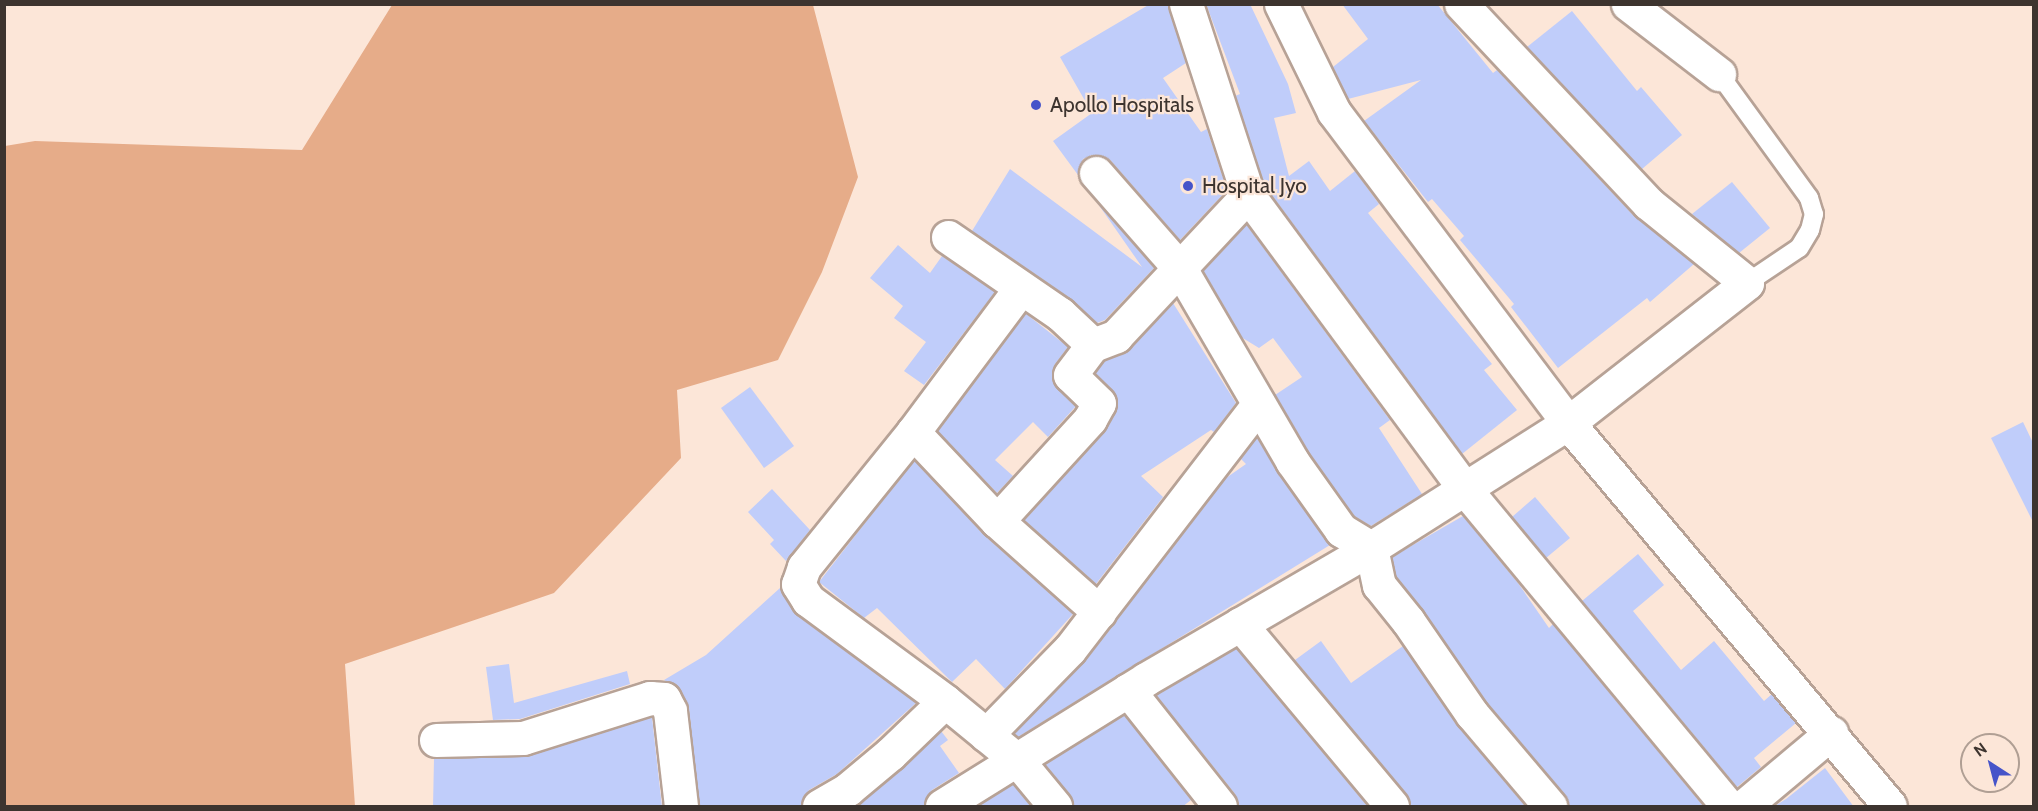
<!DOCTYPE html>
<style>
body{margin:0}
#map{position:relative;width:2038px;height:811px;overflow:hidden;background:#fce6d8;font-family:Cabin,sans-serif}
div>[style]{position:absolute}
.green>*{inset:0;background:#e6ac89}
.building>*{inset:0;background:#c0cdfa}
.roads{filter:drop-shadow(2px 0 #b7a296) drop-shadow(-2px 0 #b7a296) drop-shadow(0 2px #b7a296) drop-shadow(0 -2px #b7a296)}
.service>*{height:18px;margin:-9px;padding:0 9px;transform-origin:9px;border-radius:9px;background:#fff}
.minor>*{height:33px;margin:-16.5px;padding:0 16.5px;transform-origin:16.5px;border-radius:16.5px;background:#fff}
.tertiary>*{height:33px;margin:-16.5px;padding:0 16.5px;transform-origin:16.5px;border-radius:16.5px;background:#fff}
.dots>*{width:16px;height:16px;translate:-50% -50%;box-sizing:border-box;border:3px solid #fce6d8;border-radius:50%}
span{translate:-50% -50%;white-space:nowrap;text-align:center;line-height:1.15;-webkit-text-stroke:4.5px #fce6d8;paint-order:stroke}
.poi-label{font-size:21px;color:#3d342f}
.left{translate:0 -50%;text-align:left}
.frame{position:absolute;inset:0;border:6px solid #3d342f;pointer-events:none}
.north{position:absolute;left:1960px;top:733px;width:60px;height:60px;box-sizing:border-box;background:#fce6d8;border:2px solid #b09f94;border-radius:50%;rotate:324deg;font-size:16px;font-weight:700;line-height:24px;text-align:center;color:#3d342f}
.north::after{content:'';display:block;margin:auto;width:21px;height:27px;background:#4654c9;clip-path:polygon(50% 0,100% 100%,50% 72%,0 100%)}
</style>
<div id="map">
<div class="green">
<i style="clip-path:polygon(392px 5px,813px 5px,858px 177px,822px 272px,778px 360px,677px 390px,681px 458px,554px 593px,345px 664px,355px 806px,5px 806px,5px 146px,35px 141px,302px 150px)"></i>
</div>
<div class="building">
<i style="clip-path:polygon(1150px 4px,1168px 4px,1186px 63px,1163px 78px,1201px 132px,1207px 129px,1227px 190px,1180px 240px,1110px 160px,1092px 155px,1083px 159px,1078px 175px,1053px 141px,1092px 113px,1060px 57px)"></i>
<i style="clip-path:polygon(1206px 4px,1250px 4px,1288px 84px,1296px 113px,1274px 118px,1289px 176px,1309px 161px,1330px 191px,1355px 171px,1379px 204px,1368px 213px,1492px 364px,1484px 370px,1517px 410px,1462px 454px,1265px 186px,1235px 96px,1240px 94px)"></i>
<i style="clip-path:polygon(1342px 4px,1437px 4px,1493px 73px,1497px 70px,1634px 216px,1694px 264px,1650px 302px,1647px 298px,1558px 368px,1511px 307px,1514px 304px,1460px 240px,1464px 236px,1432px 199px,1428px 202px,1364px 121px,1421px 80px,1348px 99px,1333px 67px,1368px 39px)"></i>
<i style="clip-path:polygon(1572px 11px,1637px 91px,1641px 87px,1682px 135px,1642px 169px,1527px 47px)"></i>
<i style="clip-path:polygon(1010px 169px,1142px 267px,1096px 201px,1154px 268px,1105px 320px,1097px 323px,1071px 299px,972px 231px)"></i>
<i style="clip-path:polygon(1732px 182px,1770px 228px,1739px 253px,1692px 214px)"></i>
<i style="clip-path:polygon(1246px 224px,1390px 420px,1379px 428px,1422px 494px,1371px 526px,1354px 516px,1308px 451px,1275px 395px,1302px 377px,1273px 338px,1259px 348px,1241px 337px,1203px 271px)"></i>
<i style="clip-path:polygon(898px 245px,930px 273px,942px 256px,995px 292px,924px 385px,904px 371px,926px 342px,894px 318px,903px 306px,870px 278px)"></i>
<i style="clip-path:polygon(1173px 303px,1236px 403px,1214px 432px,1211px 430px,1141px 476px,1163px 497px,1096px 584px,1024px 520px,1104px 432px,1115px 412px,1116px 396px,1095px 373px,1105px 361px,1130px 349px)"></i>
<i style="clip-path:polygon(1025px 313px,1068px 347px,1055px 364px,1052px 380px,1076px 406px,1048px 437px,1033px 422px,995px 460px,1013px 476px,997px 493px,937px 431px)"></i>
<i style="clip-path:polygon(750px 387px,794px 446px,764px 468px,721px 408px)"></i>
<i style="clip-path:polygon(2023px 422px,2034px 445px,2034px 524px,1991px 438px)"></i>
<i style="clip-path:polygon(1257px 438px,1330px 545px,1018px 737px,1014px 733px,1085px 661px,1226px 478px,1246px 464px,1241px 459px)"></i>
<i style="clip-path:polygon(914px 460px,984px 535px,1073px 614px,1005px 689px,976px 659px,952px 682px,877px 608px,864px 618px,819px 582px)"></i>
<i style="clip-path:polygon(772px 489px,810px 530px,786px 561px,770px 544px,774px 540px,748px 512px)"></i>
<i style="clip-path:polygon(1535px 497px,1570px 538px,1546px 558px,1512px 517px)"></i>
<i style="clip-path:polygon(1463px 516px,1518px 583px,1549px 628px,1553px 624px,1704px 807px,1568px 807px,1564px 794px,1487px 703px,1396px 577px,1392px 557px)"></i>
<i style="clip-path:polygon(1638px 554px,1664px 585px,1633px 611px,1681px 670px,1714px 641px,1764px 701px,1772px 694px,1796px 723px,1754px 758px,1761px 767px,1737px 787px,1582px 601px)"></i>
<i style="clip-path:polygon(780px 588px,797px 615px,916px 703px,837px 774px,809px 790px,800px 807px,699px 807px,689px 708px,680px 690px,664px 680px,706px 655px)"></i>
<i style="clip-path:polygon(1321px 641px,1351px 683px,1403px 646px,1457px 725px,1526px 807px,1410px 807px,1406px 794px,1295px 660px)"></i>
<i style="clip-path:polygon(1236px 648px,1368px 807px,1240px 807px,1235px 794px,1156px 695px)"></i>
<i style="clip-path:polygon(509px 664px,514px 703px,627px 671px,630px 684px,520px 719px,493px 720px,486px 667px)"></i>
<i style="clip-path:polygon(1124px 715px,1191px 800px,1182px 807px,1073px 807px,1069px 794px,1045px 764px)"></i>
<i style="clip-path:polygon(652px 717px,662px 807px,433px 807px,434px 758px,528px 756px)"></i>
<i style="clip-path:polygon(941px 731px,948px 740px,940px 746px,959px 773px,932px 790px,923px 807px,855px 807px)"></i>
<i style="clip-path:polygon(1825px 768px,1854px 807px,1773px 807px,1786px 799px)"></i>
<i style="clip-path:polygon(1013px 784px,1031px 807px,977px 807px)"></i>
</div>
<div class="roads">
<div class="service">
<i style="left:1719px;top:74px;width:153px;rotate:54deg"></i>
<i style="left:1809px;top:198px;width:17px;rotate:73deg"></i>
<i style="left:1814px;top:214px;width:16px;rotate:104deg"></i>
<i style="left:1810px;top:230px;width:21px;rotate:121deg"></i>
<i style="left:1799px;top:248px;width:63px;rotate:146.1deg"></i>
</div>
<div class="minor">
<i style="left:1186px;top:4px;width:201px;rotate:72deg"></i>
<i style="left:1248px;top:195px;width:364px;rotate:53.6deg"></i>
<i style="left:1464px;top:488px;width:413px;rotate:50.3deg"></i>
<i style="left:1628px;top:4px;width:115px;rotate:37.6deg"></i>
<i style="left:1096px;top:173px;width:129px;rotate:48.8deg"></i>
<i style="left:1181px;top:270px;width:221px;rotate:59.8deg"></i>
<i style="left:1292px;top:461px;width:85px;rotate:54.6deg"></i>
<i style="left:1341px;top:530px;width:35px;rotate:31deg"></i>
<i style="left:1371px;top:548px;width:38px;rotate:78deg"></i>
<i style="left:1379px;top:585px;width:46px;rotate:51.1deg"></i>
<i style="left:1408px;top:621px;width:113px;rotate:55.5deg"></i>
<i style="left:1472px;top:714px;width:121px;rotate:49.7deg"></i>
<i style="left:948px;top:237px;width:136px;rotate:34.5deg"></i>
<i style="left:1060px;top:314px;width:45px;rotate:43.2deg"></i>
<i style="left:1020px;top:289px;width:179px;rotate:126.8deg"></i>
<i style="left:913px;top:432px;width:174px;rotate:128.9deg"></i>
<i style="left:804px;top:567px;width:18px;rotate:109deg"></i>
<i style="left:798px;top:584px;width:19px;rotate:58deg"></i>
<i style="left:808px;top:600px;width:170px;rotate:36.4deg"></i>
<i style="left:945px;top:701px;width:93px;rotate:39.3deg"></i>
<i style="left:1017px;top:760px;width:60px;rotate:50.4deg"></i>
<i style="left:913px;top:432px;width:122px;rotate:46.7deg"></i>
<i style="left:997px;top:521px;width:137px;rotate:41.7deg"></i>
<i style="left:997px;top:521px;width:138px;rotate:-47.6deg"></i>
<i style="left:1090px;top:419px;width:18px;rotate:-61deg"></i>
<i style="left:1099px;top:403px;width:40px;rotate:-136deg"></i>
<i style="left:1070px;top:375px;width:38px;rotate:-53deg"></i>
<i style="left:1093px;top:345px;width:25px;rotate:-21deg"></i>
<i style="left:1116px;top:336px;width:193px;rotate:-46.9deg"></i>
<i style="left:1240px;top:624px;width:237px;rotate:50.1deg"></i>
<i style="left:1128px;top:690px;width:148px;rotate:51.6deg"></i>
<i style="left:986px;top:735px;width:120px;rotate:-45.7deg"></i>
<i style="left:1070px;top:649px;width:309px;rotate:-52.4deg"></i>
<i style="left:436px;top:740px;width:87px;rotate:-1.3deg"></i>
<i style="left:523px;top:738px;width:133px;rotate:-17.5deg"></i>
<i style="left:650px;top:698px;width:14px;rotate:4deg"></i>
<i style="left:664px;top:699px;width:13px;rotate:63deg"></i>
<i style="left:670px;top:711px;width:96px;rotate:83.4deg"></i>
<i style="left:819px;top:806px;width:34px;rotate:-30deg"></i>
<i style="left:848px;top:789px;width:55px;rotate:-39.8deg"></i>
<i style="left:890px;top:754px;width:76px;rotate:-43.9deg"></i>
<i style="left:942px;top:806px;width:240px;rotate:-31.9deg"></i>
<i style="left:1146px;top:679px;width:260px;rotate:-30.2deg"></i>
<i style="left:1371px;top:548px;width:233px;rotate:-32.4deg"></i>
<i style="left:1568px;top:423px;width:227px;rotate:-38deg"></i>
<i style="left:1747px;top:283px;width:127px;rotate:-141.1deg"></i>
<i style="left:1648px;top:203px;width:273px;rotate:-133.2deg"></i>
<i style="left:1744px;top:806px;width:114px;rotate:-40deg"></i>
</div>
<div class="tertiary">
<i style="left:1281px;top:4px;width:120px;rotate:63.9deg"></i>
<i style="left:1334px;top:112px;width:389px;rotate:53deg"></i>
<i style="left:1568px;top:423px;width:500px;rotate:49.95deg"></i>
</div>
</div>
<div class="dots">
<i style="left:1036px;top:105px;background:#4654c9"></i>
<i style="left:1188px;top:186px;background:#4654c9"></i>
</div>
<div class="poi-label">
<span class="left" style="left:1050px;top:105px">Apollo Hospitals</span>
<span class="left" style="left:1202px;top:186px">Hospital Jyo</span>
</div>
<div class="frame"></div>
<div class="north">N</div>
</div>
